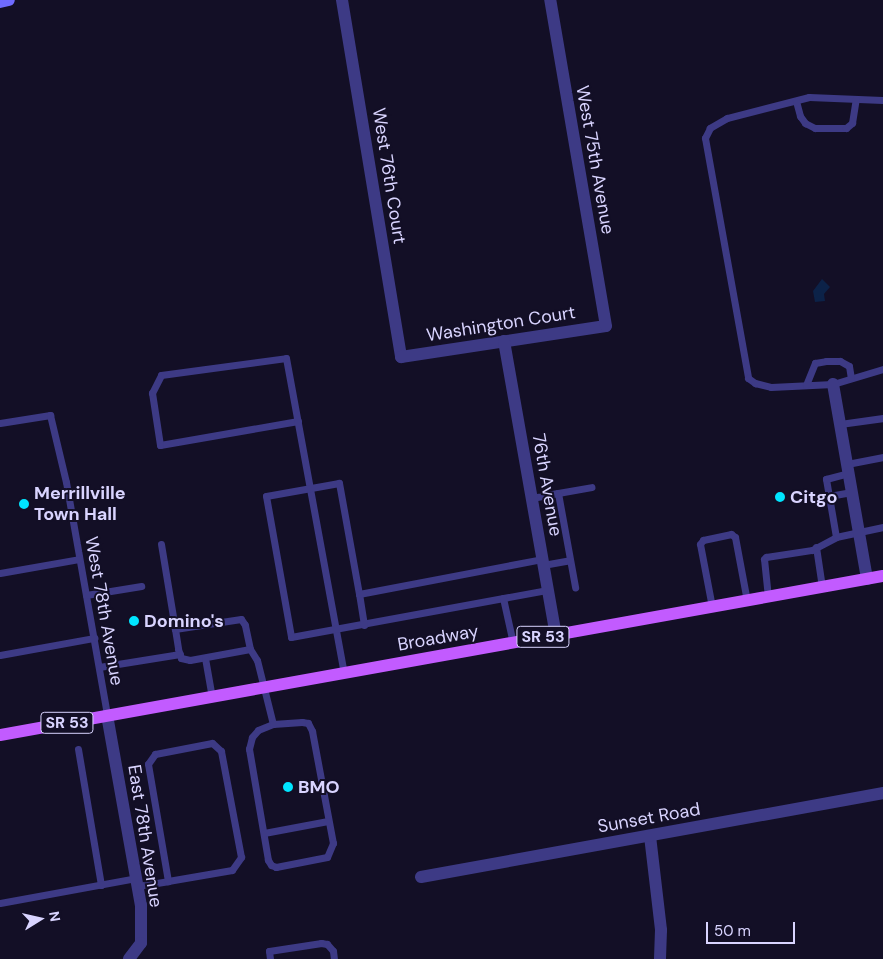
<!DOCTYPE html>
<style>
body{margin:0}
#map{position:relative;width:883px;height:959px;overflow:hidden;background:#130f26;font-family:"DM Sans",sans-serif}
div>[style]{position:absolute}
.water>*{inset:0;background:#0c2248}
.lane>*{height:7px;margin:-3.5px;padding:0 3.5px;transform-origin:3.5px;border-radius:3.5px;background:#3d3a85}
.street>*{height:12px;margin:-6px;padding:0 6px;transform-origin:6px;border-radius:6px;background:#3d3a85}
.secondary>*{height:12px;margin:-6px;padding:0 6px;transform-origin:6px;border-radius:6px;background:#6f6bff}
.primary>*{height:12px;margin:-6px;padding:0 6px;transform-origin:6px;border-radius:6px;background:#c25bff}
.dots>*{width:14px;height:14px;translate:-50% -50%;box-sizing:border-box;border:2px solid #130f26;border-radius:50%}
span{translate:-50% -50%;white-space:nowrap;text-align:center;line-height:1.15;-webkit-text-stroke:4px #130f26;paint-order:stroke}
.shield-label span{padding:1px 4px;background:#130f26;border:1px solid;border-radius:4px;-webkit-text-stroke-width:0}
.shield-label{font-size:16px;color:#d9d4ff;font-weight:700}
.street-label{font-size:18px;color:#d9d4ff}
.poi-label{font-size:18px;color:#d9d4ff;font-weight:700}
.left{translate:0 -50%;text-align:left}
.north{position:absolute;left:15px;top:894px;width:50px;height:50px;-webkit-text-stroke:4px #130f26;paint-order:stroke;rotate:80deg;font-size:14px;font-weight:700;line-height:20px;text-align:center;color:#d9d4ff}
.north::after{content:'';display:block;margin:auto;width:18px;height:22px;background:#d9d4ff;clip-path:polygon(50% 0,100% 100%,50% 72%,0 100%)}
.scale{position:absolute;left:706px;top:922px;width:89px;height:22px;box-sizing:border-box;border:2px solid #d9d4ff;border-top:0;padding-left:6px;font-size:15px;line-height:18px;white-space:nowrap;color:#d9d4ff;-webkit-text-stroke:4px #130f26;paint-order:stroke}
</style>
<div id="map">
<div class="water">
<i style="clip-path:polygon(822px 279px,830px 287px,824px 294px,825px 301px,815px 302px,813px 291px)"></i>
</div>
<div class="lane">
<i style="left:883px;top:100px;width:74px;rotate:-177.7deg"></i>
<i style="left:809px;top:97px;width:85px;rotate:165.6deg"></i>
<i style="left:727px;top:118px;width:20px;rotate:150deg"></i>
<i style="left:710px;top:128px;width:11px;rotate:117deg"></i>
<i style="left:705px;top:138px;width:244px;rotate:79.8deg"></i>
<i style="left:748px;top:378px;width:9px;rotate:36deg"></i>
<i style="left:755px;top:383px;width:16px;rotate:14deg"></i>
<i style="left:771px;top:387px;width:62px;rotate:-2.8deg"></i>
<i style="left:833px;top:384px;width:52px;rotate:-16.7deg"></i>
<i style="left:796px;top:101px;width:16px;rotate:75deg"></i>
<i style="left:800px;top:116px;width:9px;rotate:54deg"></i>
<i style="left:805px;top:123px;width:11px;rotate:27deg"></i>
<i style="left:815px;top:128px;width:31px"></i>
<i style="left:846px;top:128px;width:8px;rotate:-40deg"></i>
<i style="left:852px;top:123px;width:24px;rotate:-81deg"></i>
<i style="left:806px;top:385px;width:24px;rotate:-68deg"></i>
<i style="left:815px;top:363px;width:11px;rotate:-10deg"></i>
<i style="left:826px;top:361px;width:14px"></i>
<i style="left:840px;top:361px;width:10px;rotate:29deg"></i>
<i style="left:849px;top:366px;width:12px;rotate:81deg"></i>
<i style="left:298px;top:421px;width:140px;rotate:170.1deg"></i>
<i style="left:160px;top:445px;width:53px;rotate:-98.7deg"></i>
<i style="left:152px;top:393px;width:20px;rotate:-63deg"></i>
<i style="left:161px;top:375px;width:126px;rotate:-7.7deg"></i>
<i style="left:286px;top:358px;width:320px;rotate:79.6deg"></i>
<i style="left:0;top:423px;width:51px;rotate:-9.1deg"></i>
<i style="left:50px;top:415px;width:69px;rotate:76.6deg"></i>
<i style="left:66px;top:482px;width:237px;rotate:80deg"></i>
<i style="left:840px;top:424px;width:43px;rotate:-7.9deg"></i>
<i style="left:847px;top:464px;width:37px;rotate:-11deg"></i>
<i style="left:558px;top:493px;width:34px;rotate:-10deg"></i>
<i style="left:829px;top:496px;width:23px;rotate:-10deg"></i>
<i style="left:532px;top:498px;width:26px;rotate:-11deg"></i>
<i style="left:558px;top:493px;width:96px;rotate:79.7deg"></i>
<i style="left:836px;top:537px;width:59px;rotate:-99.8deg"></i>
<i style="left:826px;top:479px;width:24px;rotate:-15deg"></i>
<i style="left:161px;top:544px;width:86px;rotate:80.6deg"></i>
<i style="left:175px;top:629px;width:20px;rotate:81deg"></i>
<i style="left:178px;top:649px;width:9px;rotate:72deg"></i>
<i style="left:181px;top:658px;width:9px;rotate:13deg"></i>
<i style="left:190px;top:660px;width:61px;rotate:-10.4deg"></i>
<i style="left:250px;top:649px;width:25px;rotate:-102deg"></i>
<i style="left:245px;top:625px;width:7px;rotate:-124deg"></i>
<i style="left:241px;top:619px;width:67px;rotate:171.4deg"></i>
<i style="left:816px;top:547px;width:40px;rotate:81.5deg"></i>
<i style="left:543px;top:565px;width:27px;rotate:-10deg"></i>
<i style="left:0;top:573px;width:80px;rotate:-10deg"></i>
<i style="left:359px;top:594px;width:113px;rotate:-100.2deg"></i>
<i style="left:339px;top:483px;width:74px;rotate:169.9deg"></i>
<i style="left:266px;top:496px;width:143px;rotate:79.9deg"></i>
<i style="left:291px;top:637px;width:261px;rotate:-10.4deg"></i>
<i style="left:86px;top:595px;width:56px;rotate:-9.3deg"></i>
<i style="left:768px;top:597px;width:38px;rotate:-96deg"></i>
<i style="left:764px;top:559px;width:3px;rotate:-45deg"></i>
<i style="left:766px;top:557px;width:47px;rotate:-8.7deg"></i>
<i style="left:812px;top:550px;width:27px;rotate:-28deg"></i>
<i style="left:836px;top:537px;width:48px;rotate:-12deg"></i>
<i style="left:503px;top:598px;width:46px;rotate:77.5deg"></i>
<i style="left:712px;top:607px;width:64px;rotate:-100.8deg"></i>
<i style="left:700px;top:544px;width:5px;rotate:-53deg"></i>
<i style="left:703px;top:540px;width:29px;rotate:-12deg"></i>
<i style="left:731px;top:534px;width:5px;rotate:37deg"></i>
<i style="left:735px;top:537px;width:65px;rotate:79.4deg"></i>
<i style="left:364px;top:625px;width:31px;rotate:-99deg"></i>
<i style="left:359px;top:594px;width:186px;rotate:-10.8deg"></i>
<i style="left:250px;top:649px;width:13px;rotate:58deg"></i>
<i style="left:257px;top:660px;width:66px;rotate:76deg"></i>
<i style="left:0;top:655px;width:96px;rotate:-10.3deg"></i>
<i style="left:205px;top:658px;width:40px;rotate:80deg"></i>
<i style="left:99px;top:667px;width:82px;rotate:-9.1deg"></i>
<i style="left:302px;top:722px;width:6px;rotate:9deg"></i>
<i style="left:308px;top:723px;width:9px;rotate:63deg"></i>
<i style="left:312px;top:731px;width:114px;rotate:79.4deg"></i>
<i style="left:333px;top:843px;width:15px;rotate:113deg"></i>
<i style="left:327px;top:857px;width:52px;rotate:168.9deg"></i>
<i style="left:276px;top:867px;width:5px;rotate:-158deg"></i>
<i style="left:271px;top:865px;width:6px;rotate:-121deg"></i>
<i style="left:268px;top:860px;width:113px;rotate:-99.7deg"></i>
<i style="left:249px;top:749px;width:12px;rotate:-76deg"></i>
<i style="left:252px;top:737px;width:9px;rotate:-49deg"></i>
<i style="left:258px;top:730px;width:16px;rotate:-22deg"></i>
<i style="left:273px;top:724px;width:29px;rotate:-4deg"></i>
<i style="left:78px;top:749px;width:138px;rotate:80.4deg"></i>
<i style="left:264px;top:833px;width:65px;rotate:-10.6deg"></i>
<i style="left:138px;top:886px;width:30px;rotate:-9deg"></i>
<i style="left:168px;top:881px;width:65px;rotate:-9.8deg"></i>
<i style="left:232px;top:870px;width:16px;rotate:-55deg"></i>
<i style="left:241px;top:857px;width:108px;rotate:-100.7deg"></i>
<i style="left:221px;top:751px;width:12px;rotate:-138deg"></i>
<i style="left:212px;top:743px;width:58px;rotate:169.1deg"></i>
<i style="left:155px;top:754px;width:12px;rotate:125deg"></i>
<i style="left:148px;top:764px;width:119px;rotate:80.3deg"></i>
<i style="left:0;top:903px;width:138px;rotate:-10.4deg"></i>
<i style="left:270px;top:959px;width:8px;rotate:-97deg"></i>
<i style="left:269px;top:951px;width:53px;rotate:-8.7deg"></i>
<i style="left:321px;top:943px;width:6px;rotate:9deg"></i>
<i style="left:327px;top:944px;width:9px;rotate:49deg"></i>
<i style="left:333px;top:951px;width:8px;rotate:83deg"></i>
</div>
<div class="street">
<i style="left:342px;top:0;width:362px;rotate:80.6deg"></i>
<i style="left:401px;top:357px;width:207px;rotate:-8.6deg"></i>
<i style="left:606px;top:326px;width:331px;rotate:-99.7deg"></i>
<i style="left:504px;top:341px;width:299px;rotate:80deg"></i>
<i style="left:833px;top:384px;width:198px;rotate:80.1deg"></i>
<i style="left:107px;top:715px;width:193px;rotate:79.9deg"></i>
<i style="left:141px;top:905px;width:38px;rotate:90deg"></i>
<i style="left:141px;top:943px;width:20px;rotate:127deg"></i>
<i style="left:650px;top:836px;width:95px;rotate:83.3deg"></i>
<i style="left:661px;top:930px;width:29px;rotate:92deg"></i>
<i style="left:421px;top:877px;width:470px;rotate:-10.3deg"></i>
</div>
<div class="secondary">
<i style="left:0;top:2px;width:9px;rotate:-13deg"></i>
</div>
<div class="primary">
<i style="left:0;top:735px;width:897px;rotate:-10.21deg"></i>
</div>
<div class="dots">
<i style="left:780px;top:497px;background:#00e5ff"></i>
<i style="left:24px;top:504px;background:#00e5ff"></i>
<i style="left:134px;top:621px;background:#00e5ff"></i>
<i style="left:288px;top:787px;background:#00e5ff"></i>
</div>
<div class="shield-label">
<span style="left:543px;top:637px">SR 53</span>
<span style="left:67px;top:723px">SR 53</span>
</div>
<div class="street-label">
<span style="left:595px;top:160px;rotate:80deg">West 75th Avenue</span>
<span style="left:389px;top:176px;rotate:81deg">West 76th Court</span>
<span style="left:501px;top:324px;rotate:-9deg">Washington Court</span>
<span style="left:547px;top:485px;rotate:80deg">76th Avenue</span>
<span style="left:104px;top:611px;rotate:80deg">West 78th Avenue</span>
<span style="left:438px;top:638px;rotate:-10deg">Broadway</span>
<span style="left:649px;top:818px;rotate:-10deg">Sunset Road</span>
<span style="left:145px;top:836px;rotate:81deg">East 78th Avenue</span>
</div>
<div class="poi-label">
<span class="left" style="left:34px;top:504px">Merrillville<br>Town Hall</span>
<span class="left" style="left:790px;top:497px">Citgo</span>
<span class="left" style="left:144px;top:621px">Domino's</span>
<span class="left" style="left:298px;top:787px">BMO</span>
</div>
<div class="north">N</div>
<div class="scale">50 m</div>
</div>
